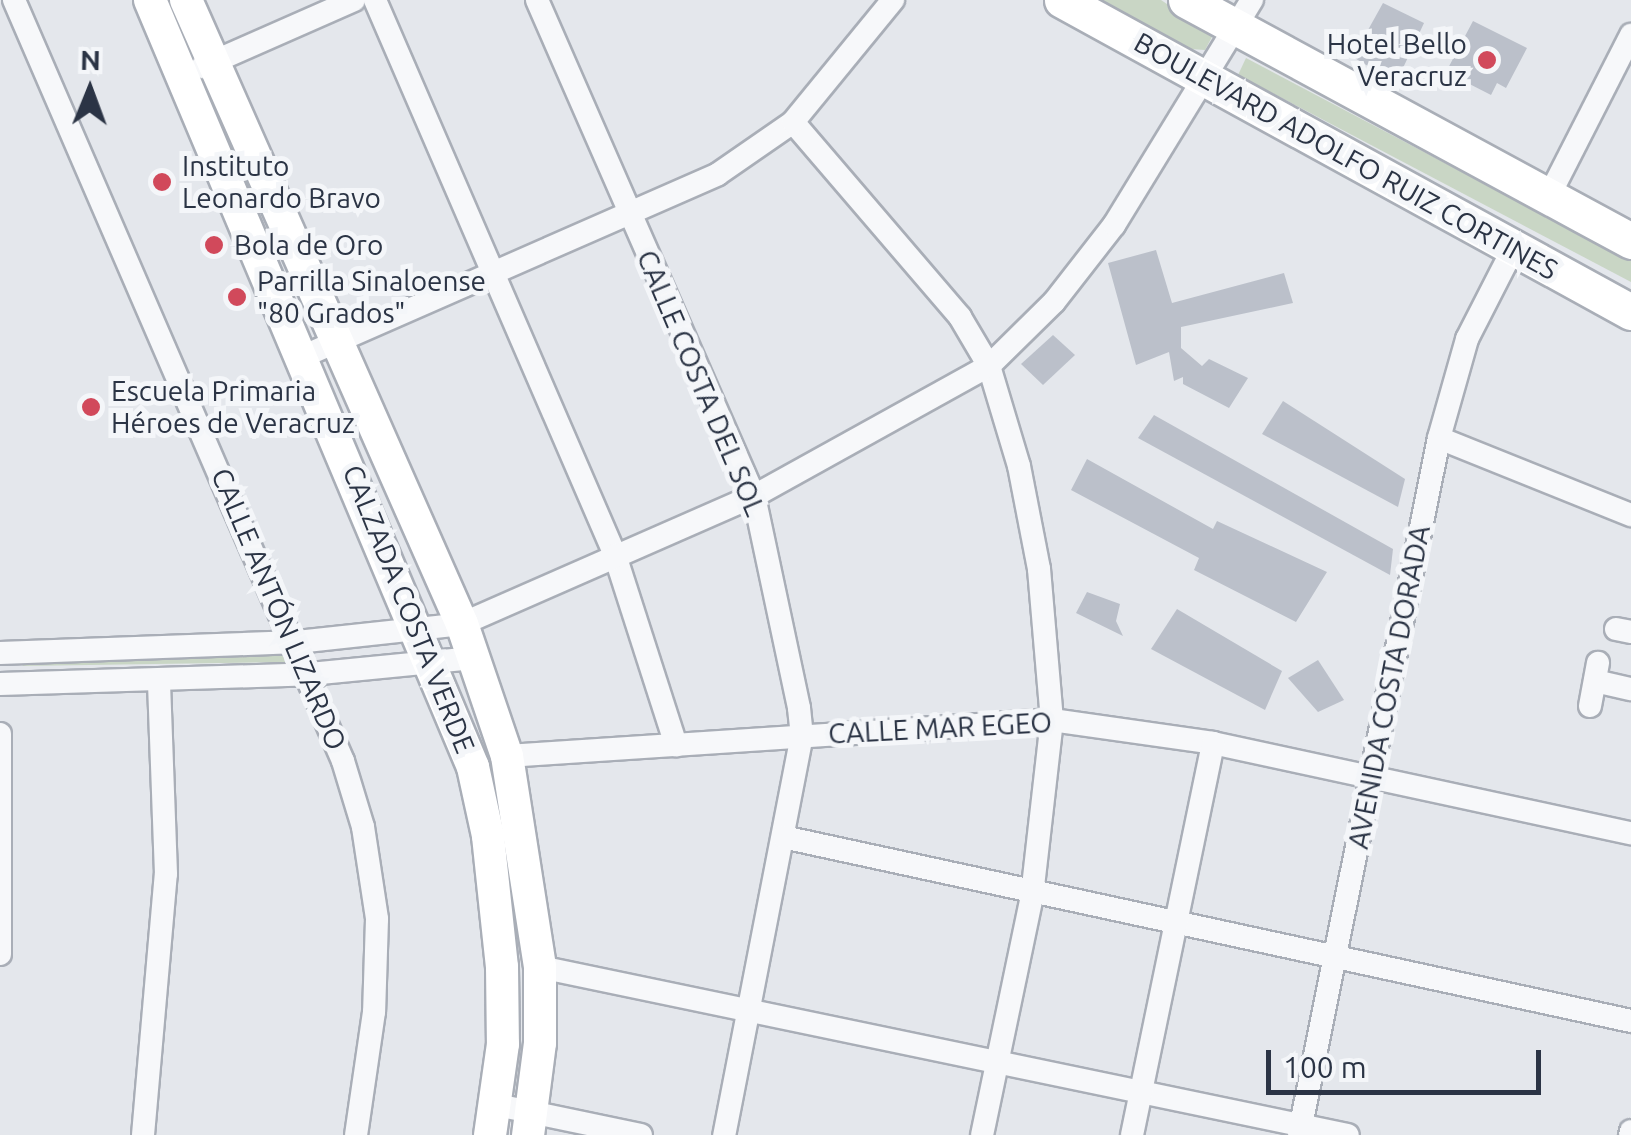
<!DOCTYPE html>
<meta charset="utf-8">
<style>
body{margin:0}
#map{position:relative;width:1631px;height:1135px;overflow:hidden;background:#e4e7ec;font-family:Ubuntu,sans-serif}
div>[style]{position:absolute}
.green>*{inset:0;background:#c9d6c5}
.building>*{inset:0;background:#bbc0ca}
.roads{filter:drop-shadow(2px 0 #a9aeb7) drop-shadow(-2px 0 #a9aeb7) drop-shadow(0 2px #a9aeb7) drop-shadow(0 -2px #a9aeb7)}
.minor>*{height:22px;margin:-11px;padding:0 11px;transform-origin:11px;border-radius:11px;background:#f7f8fa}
.secondary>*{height:32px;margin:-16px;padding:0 16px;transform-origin:16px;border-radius:16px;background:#fff}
.primary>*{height:35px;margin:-17.5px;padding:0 17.5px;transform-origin:17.5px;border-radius:17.5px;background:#fff}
.dots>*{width:28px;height:28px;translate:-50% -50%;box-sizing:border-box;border:5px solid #f4f6f9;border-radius:50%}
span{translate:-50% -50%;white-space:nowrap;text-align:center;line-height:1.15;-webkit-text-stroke:10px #f4f6f9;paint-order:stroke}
.poi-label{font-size:28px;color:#2b3445}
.right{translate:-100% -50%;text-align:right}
.left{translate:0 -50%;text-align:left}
.street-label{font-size:28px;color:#2b3445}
.north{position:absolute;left:40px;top:40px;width:100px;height:100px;-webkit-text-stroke:8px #f4f6f9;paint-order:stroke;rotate:1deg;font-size:28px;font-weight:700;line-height:40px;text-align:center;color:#2b3445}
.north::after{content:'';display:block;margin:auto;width:35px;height:45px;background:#2b3445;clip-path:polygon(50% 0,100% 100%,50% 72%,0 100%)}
.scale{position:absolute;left:1266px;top:1050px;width:275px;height:45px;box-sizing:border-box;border:5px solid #2b3445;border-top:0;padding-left:12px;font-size:30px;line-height:35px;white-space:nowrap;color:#2b3445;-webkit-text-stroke:8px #f4f6f9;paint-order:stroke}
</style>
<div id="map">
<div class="green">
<i style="clip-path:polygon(1094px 0,1161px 0,1213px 35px,1205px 50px,1191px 49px)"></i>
<i style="clip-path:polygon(1246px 58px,1631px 261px,1631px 282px,1238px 75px)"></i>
<i style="clip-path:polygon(289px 652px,289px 662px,22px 666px,29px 660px)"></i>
</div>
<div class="building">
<i style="clip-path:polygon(1383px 3px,1424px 23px,1396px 83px,1353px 57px)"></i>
<i style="clip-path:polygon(1473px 21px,1527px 48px,1506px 88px,1497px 83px,1491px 95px,1446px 72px)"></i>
<i style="clip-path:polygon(1156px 250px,1172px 303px,1284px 273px,1293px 303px,1181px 327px,1181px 348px,1202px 366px,1209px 359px,1248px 378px,1229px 408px,1183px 384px,1183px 377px,1174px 381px,1169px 352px,1136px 365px,1108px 263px)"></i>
<i style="clip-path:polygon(1053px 335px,1075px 355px,1043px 385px,1021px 364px)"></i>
<i style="clip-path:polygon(1283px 401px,1405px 479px,1398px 507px,1262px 434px)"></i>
<i style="clip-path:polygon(1154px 415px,1393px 549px,1390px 575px,1138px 438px)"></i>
<i style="clip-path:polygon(1087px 459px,1213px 529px,1217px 521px,1327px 572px,1296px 622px,1194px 570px,1199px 558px,1071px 490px)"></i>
<i style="clip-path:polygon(1087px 592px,1120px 604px,1116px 621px,1123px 636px,1076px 613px)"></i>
<i style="clip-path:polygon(1177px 609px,1282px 671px,1265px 710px,1151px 649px)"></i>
<i style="clip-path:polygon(1318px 660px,1344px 700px,1318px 712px,1288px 678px)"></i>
</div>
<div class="roads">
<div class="minor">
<i style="left:14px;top:0;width:829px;rotate:66.62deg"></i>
<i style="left:343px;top:761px;width:69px;rotate:73.1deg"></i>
<i style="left:363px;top:827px;width:93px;rotate:81.3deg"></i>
<i style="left:377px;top:919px;width:93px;rotate:91.8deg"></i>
<i style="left:374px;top:1012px;width:124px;rotate:98.3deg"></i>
<i style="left:375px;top:0;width:605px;rotate:66.61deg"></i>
<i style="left:615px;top:555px;width:200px;rotate:72.2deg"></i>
<i style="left:537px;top:0;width:541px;rotate:66.37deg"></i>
<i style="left:754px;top:496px;width:217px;rotate:78deg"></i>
<i style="left:799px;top:708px;width:27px;rotate:84deg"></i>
<i style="left:802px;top:735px;width:408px;rotate:101deg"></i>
<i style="left:202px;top:67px;width:166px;rotate:-23.8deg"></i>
<i style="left:793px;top:122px;width:257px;rotate:49.4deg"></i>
<i style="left:960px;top:317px;width:57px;rotate:59.4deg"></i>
<i style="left:989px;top:366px;width:104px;rotate:73.3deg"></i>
<i style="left:1019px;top:466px;width:105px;rotate:79deg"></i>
<i style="left:1039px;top:569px;width:152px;rotate:85.1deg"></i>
<i style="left:1052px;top:720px;width:177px;rotate:96.5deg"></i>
<i style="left:1032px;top:896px;width:244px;rotate:101.8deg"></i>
<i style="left:1549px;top:196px;width:181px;rotate:-63deg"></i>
<i style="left:304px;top:356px;width:452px;rotate:-23.7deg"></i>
<i style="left:718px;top:174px;width:91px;rotate:-34.7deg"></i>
<i style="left:793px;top:122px;width:158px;rotate:-50.7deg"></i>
<i style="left:1439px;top:438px;width:207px;rotate:21.9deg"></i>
<i style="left:1616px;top:629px;width:15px;rotate:11deg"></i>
<i style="left:0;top:653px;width:297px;rotate:-2.1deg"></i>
<i style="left:297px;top:642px;width:166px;rotate:-6.2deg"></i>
<i style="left:462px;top:624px;width:319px;rotate:-23.7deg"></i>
<i style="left:754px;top:496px;width:269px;rotate:-29deg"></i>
<i style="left:989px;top:366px;width:91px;rotate:-44.6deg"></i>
<i style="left:1054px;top:302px;width:98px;rotate:-52.1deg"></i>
<i style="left:1114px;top:225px;width:264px;rotate:-58.5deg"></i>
<i style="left:1595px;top:681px;width:37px;rotate:13deg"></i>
<i style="left:0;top:684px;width:310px;rotate:-1.8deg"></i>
<i style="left:310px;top:674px;width:164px;rotate:-5.6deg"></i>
<i style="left:1590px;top:706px;width:44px;rotate:-79.5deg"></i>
<i style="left:0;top:734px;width:220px;rotate:90deg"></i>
<i style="left:507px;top:756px;width:546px;rotate:-3.78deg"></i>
<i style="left:1052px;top:720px;width:163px;rotate:8.1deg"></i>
<i style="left:1213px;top:743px;width:428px;rotate:12.2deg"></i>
<i style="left:783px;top:837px;width:868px;rotate:12.24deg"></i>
<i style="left:540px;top:967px;width:825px;rotate:11.75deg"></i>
<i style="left:497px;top:1105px;width:147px;rotate:11.8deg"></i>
<i style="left:143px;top:1135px;width:262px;rotate:-85deg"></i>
<i style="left:166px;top:874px;width:193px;rotate:-92.1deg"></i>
<i style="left:1132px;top:1135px;width:400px;rotate:-78.3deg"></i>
<i style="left:1299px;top:1135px;width:711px;rotate:-78.64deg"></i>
<i style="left:1439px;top:438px;width:103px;rotate:-74.2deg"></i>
<i style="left:1467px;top:339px;width:101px;rotate:-62.9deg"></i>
<i style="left:1630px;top:1135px;width:4px;rotate:-76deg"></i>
</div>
<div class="secondary">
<i style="left:150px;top:0;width:832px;rotate:67.16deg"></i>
<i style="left:473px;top:767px;width:71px;rotate:77.7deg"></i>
<i style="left:488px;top:836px;width:132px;rotate:83.9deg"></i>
<i style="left:502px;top:967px;width:77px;rotate:89.3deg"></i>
<i style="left:503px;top:1044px;width:92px;rotate:98.1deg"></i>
<i style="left:186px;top:0;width:682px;rotate:66.14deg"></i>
<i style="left:462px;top:624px;width:139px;rotate:71.2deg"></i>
<i style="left:507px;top:756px;width:214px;rotate:81.1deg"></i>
<i style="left:540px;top:967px;width:76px;rotate:90deg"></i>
<i style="left:540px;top:1043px;width:93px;rotate:97.4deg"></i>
</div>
<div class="primary">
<i style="left:1062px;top:0;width:649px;rotate:28.74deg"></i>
<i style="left:1186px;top:0;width:506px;rotate:28.44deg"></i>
</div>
</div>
<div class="dots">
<i style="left:1487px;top:60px;background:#d1495b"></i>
<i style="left:162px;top:182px;background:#d1495b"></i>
<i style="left:214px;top:245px;background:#d1495b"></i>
<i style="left:237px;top:297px;background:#d1495b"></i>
<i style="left:91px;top:407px;background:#d1495b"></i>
</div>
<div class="poi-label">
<span class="right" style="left:1467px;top:60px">Hotel Bello<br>Veracruz</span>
<span class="left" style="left:182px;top:182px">Instituto<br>Leonardo Bravo</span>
<span class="left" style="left:234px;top:245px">Bola de Oro</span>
<span class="left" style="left:257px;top:297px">Parrilla Sinaloense<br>"80 Grados"</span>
<span class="left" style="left:111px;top:407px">Escuela Primaria<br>Héroes de Veracruz</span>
</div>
<div class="street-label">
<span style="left:1346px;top:156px;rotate:29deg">BOULEVARD ADOLFO RUIZ CORTINES</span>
<span style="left:701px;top:383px;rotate:67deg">CALLE COSTA DEL SOL</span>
<span style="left:279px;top:609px;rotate:67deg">CALLE ANTÓN LIZARDO</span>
<span style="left:409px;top:609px;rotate:68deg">CALZADA COSTA VERDE</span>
<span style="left:1389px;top:687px;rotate:-79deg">AVENIDA COSTA DORADA</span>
<span style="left:940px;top:728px;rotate:-3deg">CALLE MAR EGEO</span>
</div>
<div class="north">N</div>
<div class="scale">100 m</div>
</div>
